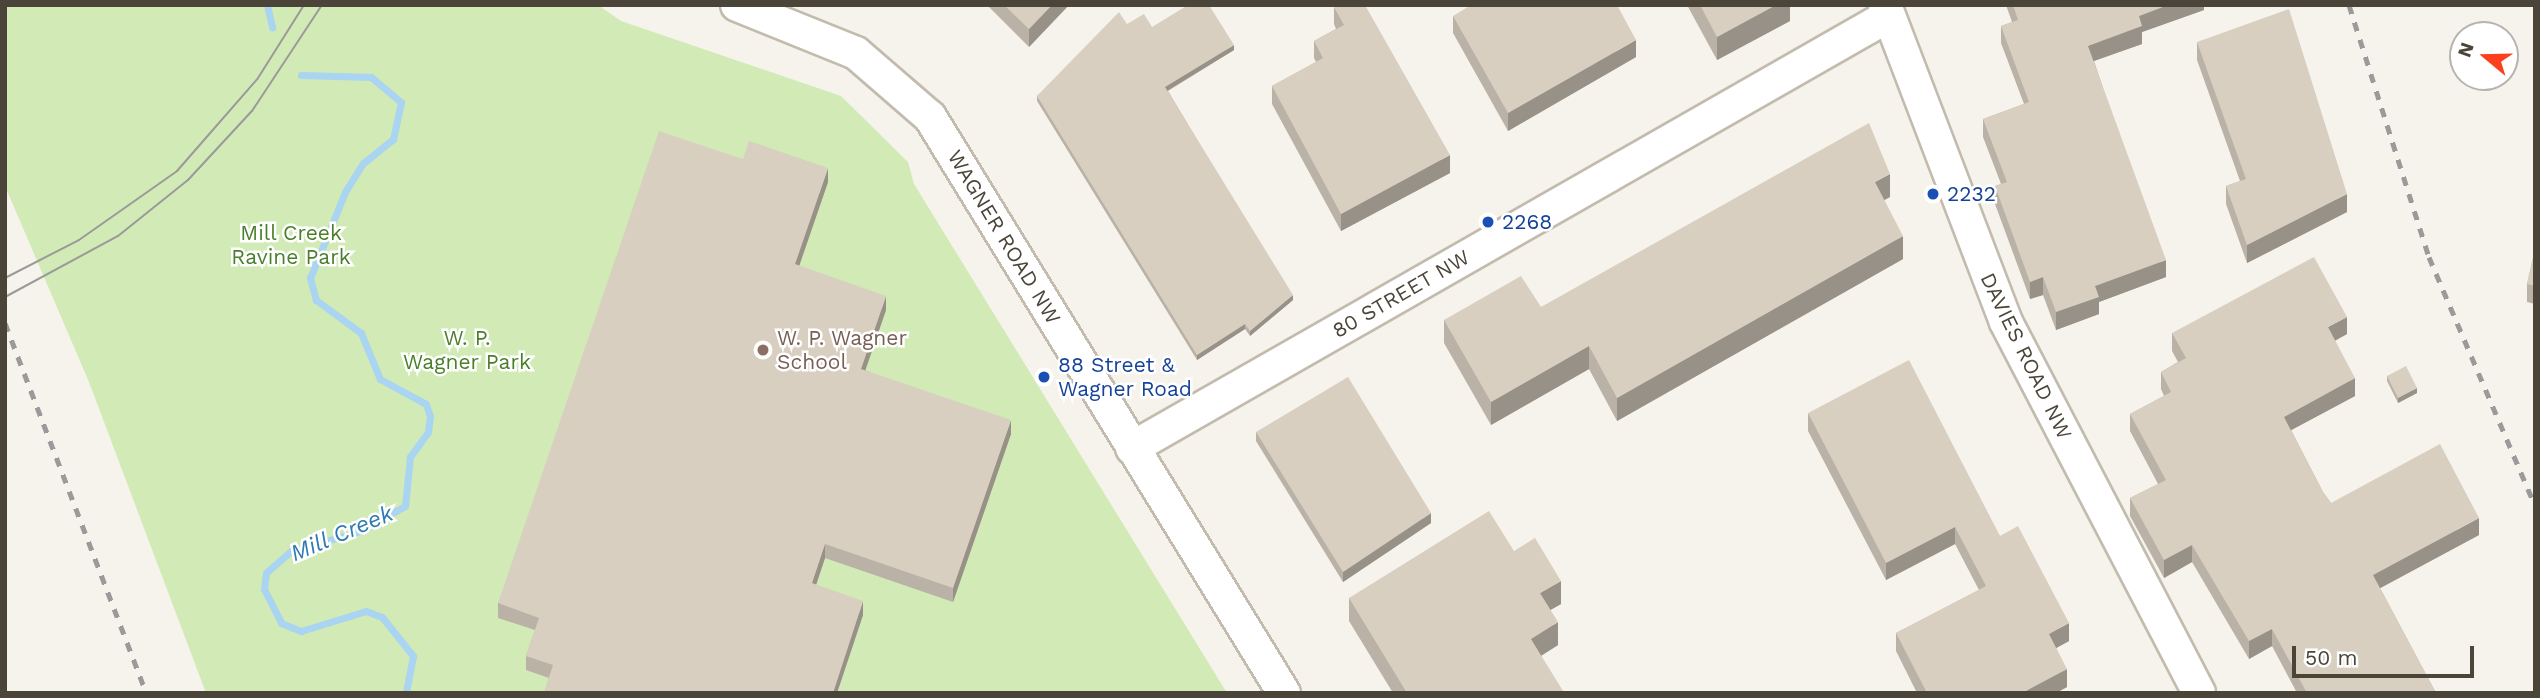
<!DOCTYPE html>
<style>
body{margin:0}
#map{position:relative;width:2540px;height:698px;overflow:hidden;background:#f6f3ec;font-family:"Work Sans",sans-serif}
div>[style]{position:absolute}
.green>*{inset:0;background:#d2eab5}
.stream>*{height:7px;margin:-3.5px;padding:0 3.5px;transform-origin:3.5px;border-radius:3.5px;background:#a9d4f2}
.roads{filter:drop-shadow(2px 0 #c2bbae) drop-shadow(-2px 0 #c2bbae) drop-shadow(0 2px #c2bbae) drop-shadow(0 -2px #c2bbae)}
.minor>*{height:32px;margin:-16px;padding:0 16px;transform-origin:16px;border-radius:16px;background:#fff}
.tram>*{height:2px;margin:-1px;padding:0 1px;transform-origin:1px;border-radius:1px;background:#9a9a9a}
.rail>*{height:5px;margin-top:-2.5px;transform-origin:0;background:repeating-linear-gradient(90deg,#9a9a9a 0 9px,transparent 0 18px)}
.wall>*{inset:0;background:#bab2a6}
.shaded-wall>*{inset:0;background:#979187}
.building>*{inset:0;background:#d8cfc1}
.dots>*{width:19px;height:19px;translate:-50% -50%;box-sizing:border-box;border:4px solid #fff;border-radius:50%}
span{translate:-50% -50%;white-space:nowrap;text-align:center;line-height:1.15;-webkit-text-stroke:5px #fff;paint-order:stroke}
.transit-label{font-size:21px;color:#164399}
.left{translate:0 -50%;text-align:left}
.park-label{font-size:21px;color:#4a7f2a}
.street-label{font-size:21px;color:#4b4439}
.education-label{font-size:21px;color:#785e54}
.water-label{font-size:23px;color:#2e7ab2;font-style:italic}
.frame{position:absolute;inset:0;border:7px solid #4b4439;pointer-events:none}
.north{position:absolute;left:2449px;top:21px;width:70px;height:70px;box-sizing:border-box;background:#fff;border:2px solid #b7b4b0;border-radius:50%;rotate:289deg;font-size:19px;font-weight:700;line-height:28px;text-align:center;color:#4b4439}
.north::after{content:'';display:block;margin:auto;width:24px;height:32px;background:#fc3f1d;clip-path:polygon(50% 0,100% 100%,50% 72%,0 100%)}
.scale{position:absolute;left:2292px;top:646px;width:182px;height:32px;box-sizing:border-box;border:4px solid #4b4439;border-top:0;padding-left:9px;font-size:21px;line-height:24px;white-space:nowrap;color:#4b4439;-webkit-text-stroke:5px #fff;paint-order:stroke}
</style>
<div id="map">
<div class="green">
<i style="clip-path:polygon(5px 5px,598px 5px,621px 21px,841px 96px,908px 162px,914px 184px,1227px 693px,206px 693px,89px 382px,5px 186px)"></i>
</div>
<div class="stream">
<i style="left:267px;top:5px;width:23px;rotate:77deg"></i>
<i style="left:301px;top:75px;width:70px;rotate:1.6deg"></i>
<i style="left:371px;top:77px;width:39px;rotate:40deg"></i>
<i style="left:401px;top:102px;width:38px;rotate:102deg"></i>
<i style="left:393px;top:139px;width:38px;rotate:141deg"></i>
<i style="left:363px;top:163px;width:34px;rotate:122deg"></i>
<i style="left:345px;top:192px;width:93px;rotate:112.1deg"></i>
<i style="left:310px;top:278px;width:23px;rotate:75deg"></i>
<i style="left:316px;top:300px;width:56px;rotate:36.3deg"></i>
<i style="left:361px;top:333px;width:50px;rotate:67.6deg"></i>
<i style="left:380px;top:379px;width:52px;rotate:28.5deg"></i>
<i style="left:426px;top:404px;width:13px;rotate:72deg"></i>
<i style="left:430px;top:416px;width:16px;rotate:97deg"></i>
<i style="left:428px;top:432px;width:31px;rotate:126deg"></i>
<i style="left:410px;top:457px;width:49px;rotate:95.8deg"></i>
<i style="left:405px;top:506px;width:51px;rotate:150.9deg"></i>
<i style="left:360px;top:531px;width:72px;rotate:163.8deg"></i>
<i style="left:291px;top:551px;width:33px;rotate:139deg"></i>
<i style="left:266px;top:573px;width:16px;rotate:97deg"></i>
<i style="left:264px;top:589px;width:38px;rotate:63deg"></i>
<i style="left:281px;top:623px;width:22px;rotate:22deg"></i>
<i style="left:301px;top:631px;width:68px;rotate:-17.1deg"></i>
<i style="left:366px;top:611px;width:17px;rotate:21deg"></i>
<i style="left:382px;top:617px;width:50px;rotate:51.5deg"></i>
<i style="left:413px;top:656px;width:38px;rotate:101deg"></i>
</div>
<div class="roads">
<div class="minor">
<i style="left:737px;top:5px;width:128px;rotate:22deg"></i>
<i style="left:856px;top:53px;width:98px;rotate:40.9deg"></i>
<i style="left:930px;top:117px;width:676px;rotate:58.43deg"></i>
<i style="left:1885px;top:5px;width:339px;rotate:69.1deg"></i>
<i style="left:2006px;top:322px;width:418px;rotate:62.5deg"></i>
<i style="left:1132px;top:448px;width:871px;rotate:-29.74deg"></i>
</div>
</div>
<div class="tram">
<i style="left:5px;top:278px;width:83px;rotate:-27.2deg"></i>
<i style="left:79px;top:240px;width:120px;rotate:-35.1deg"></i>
<i style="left:177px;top:171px;width:123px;rotate:-48.9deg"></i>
<i style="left:258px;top:78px;width:86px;rotate:-57.8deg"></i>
<i style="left:5px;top:297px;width:128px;rotate:-28.4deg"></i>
<i style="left:118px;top:236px;width:90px;rotate:-38.7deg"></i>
<i style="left:188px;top:180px;width:94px;rotate:-47.2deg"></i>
<i style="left:252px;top:111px;width:127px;rotate:-56.6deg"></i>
</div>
<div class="rail">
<i style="left:2349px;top:5px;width:264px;rotate:72.4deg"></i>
<i style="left:2429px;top:257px;width:271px;rotate:66.9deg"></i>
<i style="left:5px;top:323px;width:396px;rotate:69.1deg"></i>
</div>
<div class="wall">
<i style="clip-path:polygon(987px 5px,1069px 5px,1029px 47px)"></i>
<i style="clip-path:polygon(1687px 5px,1790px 5px,1790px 21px,1717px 60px)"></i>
<i style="clip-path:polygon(2006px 5px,2204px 5px,2204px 10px,2142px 32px,2142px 44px,2094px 61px,2166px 277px,2099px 302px,2099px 314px,2056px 330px,2043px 295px,2030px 299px,1995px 204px,1995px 186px,2001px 184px,1983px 137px,1983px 119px,2024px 104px,2001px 43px,2001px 26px,2012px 22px)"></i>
<i style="clip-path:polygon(1334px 7px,1450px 173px,1341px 231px,1272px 104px,1272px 86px,1316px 62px,1314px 58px,1314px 41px,1336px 29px,1334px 24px)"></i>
<i style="clip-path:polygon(1453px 16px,1636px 57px,1508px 131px,1453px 33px)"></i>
<i style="clip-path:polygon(1127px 24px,1152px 27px,1234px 50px,1168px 91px,1293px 300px,1250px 336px,1245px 329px,1197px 360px,1037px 101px,1037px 96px)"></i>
<i style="clip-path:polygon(2197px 42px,2347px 212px,2247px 263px,2226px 204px,2226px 186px,2240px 181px,2197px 60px)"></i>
<i style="clip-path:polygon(828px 182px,799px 266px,886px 310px,865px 370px,1011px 434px,953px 602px,825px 558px,816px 585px,863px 615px,837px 693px,544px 693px,549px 678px,526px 670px,526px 656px,535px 630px,498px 618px,498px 603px)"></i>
<i style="clip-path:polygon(1890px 197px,1884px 200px,1903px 259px,1617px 421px,1589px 369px,1491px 425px,1444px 343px,1444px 320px,1541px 307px)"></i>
<i style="clip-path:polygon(2535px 249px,2535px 304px,2527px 302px,2527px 284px)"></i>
<i style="clip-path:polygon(2172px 333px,2347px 334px,2335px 341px,2355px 396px,2291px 430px,2323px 492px,2331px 503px,2479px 535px,2380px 588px,2436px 693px,2297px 693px,2272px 646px,2249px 659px,2192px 562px,2164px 578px,2130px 516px,2130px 498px,2158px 484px,2130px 431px,2130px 414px,2164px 396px,2161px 389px,2161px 372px,2178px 362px,2172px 351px)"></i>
<i style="clip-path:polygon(2387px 376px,2417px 393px,2398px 403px,2387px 381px)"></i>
<i style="clip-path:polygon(1808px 413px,2000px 536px,2069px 641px,2056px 648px,2067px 687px,2056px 693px,1917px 693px,1896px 651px,1896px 633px,1979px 590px,1955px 544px,1886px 580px,1808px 431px)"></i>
<i style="clip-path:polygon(1256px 432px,1431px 523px,1343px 582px,1256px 441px)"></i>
<i style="clip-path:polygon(1349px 598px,1561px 604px,1550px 610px,1558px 645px,1541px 656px,1564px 693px,1393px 693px,1349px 621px)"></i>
</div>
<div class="shaded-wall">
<i style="clip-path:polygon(1052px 5px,1069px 5px,1029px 47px,1029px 29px)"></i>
<i style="clip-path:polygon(1776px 5px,1790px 5px,1790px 21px,1717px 60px,1717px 37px)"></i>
<i style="clip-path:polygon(2168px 5px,2204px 5px,2204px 10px,2142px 32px,2142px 44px,2088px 63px,2088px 46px,2139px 16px)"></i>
<i style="clip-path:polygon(1636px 40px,1636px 57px,1508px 131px,1508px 113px)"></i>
<i style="clip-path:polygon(1234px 45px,1234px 50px,1165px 92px,1165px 87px)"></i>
<i style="clip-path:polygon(1450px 155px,1450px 173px,1341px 231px,1341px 214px)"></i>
<i style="clip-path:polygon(828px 168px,828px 182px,795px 278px,795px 264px)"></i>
<i style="clip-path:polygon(1890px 174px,1890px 197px,1875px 205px,1875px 182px)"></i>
<i style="clip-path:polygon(2347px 194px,2347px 212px,2247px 263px,2247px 245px)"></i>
<i style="clip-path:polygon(1903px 236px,1903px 259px,1617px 421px,1617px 398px)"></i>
<i style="clip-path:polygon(2166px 260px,2166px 277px,2099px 302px,2099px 314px,2056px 330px,2056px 312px,2095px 286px)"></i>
<i style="clip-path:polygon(2043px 277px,2043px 295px,2030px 299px,2030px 282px)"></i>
<i style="clip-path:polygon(1293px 295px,1293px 300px,1250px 336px,1250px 331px)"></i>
<i style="clip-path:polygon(886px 296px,886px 310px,861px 383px,861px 369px)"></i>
<i style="clip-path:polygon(2347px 317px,2347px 334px,2328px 344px,2328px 327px)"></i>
<i style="clip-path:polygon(1245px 324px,1245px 329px,1197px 360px,1197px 355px)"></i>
<i style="clip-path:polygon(1589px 346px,1589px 369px,1491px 425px,1491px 402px)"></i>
<i style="clip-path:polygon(2355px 378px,2355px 396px,2284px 434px,2284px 417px)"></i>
<i style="clip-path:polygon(2417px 388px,2417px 393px,2398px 403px,2398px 398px)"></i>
<i style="clip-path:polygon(1011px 420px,1011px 434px,953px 602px,953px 588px)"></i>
<i style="clip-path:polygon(1431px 513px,1431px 523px,1343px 582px,1343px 572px)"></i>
<i style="clip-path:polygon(2479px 518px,2479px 535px,2373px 592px,2373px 575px)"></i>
<i style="clip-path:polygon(1955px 527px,1955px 544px,1886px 580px,1886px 563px)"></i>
<i style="clip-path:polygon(825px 544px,825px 558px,812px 597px,812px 583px)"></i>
<i style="clip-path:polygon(2192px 545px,2192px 562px,2164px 578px,2164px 560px)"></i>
<i style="clip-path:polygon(1561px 581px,1561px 604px,1540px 616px,1540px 593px)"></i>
<i style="clip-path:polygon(863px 601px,863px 615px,837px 693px,833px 693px)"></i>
<i style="clip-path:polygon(1558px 622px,1558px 645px,1531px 662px,1531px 639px)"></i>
<i style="clip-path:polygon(2069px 623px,2069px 641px,2049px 652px,2049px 634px)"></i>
<i style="clip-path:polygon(2272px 629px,2272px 646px,2249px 659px,2249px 641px)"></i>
<i style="clip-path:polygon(2067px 669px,2067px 687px,2056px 693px,2022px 693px)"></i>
</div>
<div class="building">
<i style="clip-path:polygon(1004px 5px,1052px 5px,1029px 29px)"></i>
<i style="clip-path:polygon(1188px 5px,1209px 5px,1234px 45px,1165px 87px,1293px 295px,1250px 331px,1245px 324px,1197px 355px,1037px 96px,1119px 12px,1127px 24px,1144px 14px,1152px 27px)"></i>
<i style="clip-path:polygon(1337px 5px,1365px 5px,1450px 155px,1341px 214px,1272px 86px,1323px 58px,1314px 41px,1344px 25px,1334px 7px)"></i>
<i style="clip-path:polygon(1471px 5px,1617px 5px,1636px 40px,1508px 113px,1453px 16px)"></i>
<i style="clip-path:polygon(1700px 5px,1776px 5px,1717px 37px)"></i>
<i style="clip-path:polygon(2013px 5px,2168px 5px,2139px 16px,2142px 26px,2088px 46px,2166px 260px,2095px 286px,2099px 297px,2056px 312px,2043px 277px,2030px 282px,1995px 186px,2007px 182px,1983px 119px,2029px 102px,2001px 26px,2018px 20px)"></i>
<i style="clip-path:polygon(2289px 9px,2347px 194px,2247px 245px,2226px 186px,2246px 179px,2197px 42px)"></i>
<i style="clip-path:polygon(1869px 123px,1890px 174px,1875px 182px,1903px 236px,1617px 398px,1589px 346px,1491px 402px,1444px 320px,1521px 276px,1541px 307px)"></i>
<i style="clip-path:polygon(659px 131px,743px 159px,749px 141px,828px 168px,795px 264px,886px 296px,861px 369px,1011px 420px,953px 588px,825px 544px,812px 583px,863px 601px,833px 693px,544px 693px,553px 665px,526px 656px,539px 618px,498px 603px)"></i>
<i style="clip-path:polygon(2535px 249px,2535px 286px,2527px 284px)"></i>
<i style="clip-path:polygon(2314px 257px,2347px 317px,2328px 327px,2355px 378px,2284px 417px,2323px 492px,2331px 503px,2440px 444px,2479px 518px,2373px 575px,2436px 693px,2307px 693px,2272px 629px,2249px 641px,2192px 545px,2164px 560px,2130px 498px,2166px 480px,2130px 414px,2171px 392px,2161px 372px,2186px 358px,2172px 333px)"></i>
<i style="clip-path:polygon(1909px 360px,2000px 536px,2018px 526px,2069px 623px,2049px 634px,2067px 669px,2022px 693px,1927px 693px,1896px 633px,1986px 586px,1955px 527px,1886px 563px,1808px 413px)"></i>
<i style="clip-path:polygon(2406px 366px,2417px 388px,2398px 398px,2387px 376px)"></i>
<i style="clip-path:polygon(1348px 377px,1431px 513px,1343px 572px,1256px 432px)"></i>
<i style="clip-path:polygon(1489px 511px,1514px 551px,1535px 538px,1561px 581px,1540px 593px,1558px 622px,1531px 639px,1564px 693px,1407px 693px,1349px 598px)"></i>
</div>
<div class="dots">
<i style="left:1933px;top:194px;background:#1a4fb4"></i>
<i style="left:1488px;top:222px;background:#1a4fb4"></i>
<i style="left:763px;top:350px;background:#8d6e63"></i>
<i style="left:1044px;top:377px;background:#1a4fb4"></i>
</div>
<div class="transit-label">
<span class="left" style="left:1947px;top:194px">2232</span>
<span class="left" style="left:1502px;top:222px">2268</span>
<span class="left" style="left:1058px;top:377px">88 Street &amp;<br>Wagner Road</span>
</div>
<div class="park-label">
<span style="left:291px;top:245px">Mill Creek<br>Ravine Park</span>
<span style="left:467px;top:350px">W. P.<br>Wagner Park</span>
</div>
<div class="street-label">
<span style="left:1004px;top:237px;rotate:59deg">WAGNER ROAD NW</span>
<span style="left:1401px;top:294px;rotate:-30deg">80 STREET NW</span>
<span style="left:2026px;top:356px;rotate:64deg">DAVIES ROAD NW</span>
</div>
<div class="education-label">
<span class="left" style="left:777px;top:350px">W. P. Wagner<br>School</span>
</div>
<div class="water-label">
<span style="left:342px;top:534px;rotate:-23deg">Mill Creek</span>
</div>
<div class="frame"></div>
<div class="north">N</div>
<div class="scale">50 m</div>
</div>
